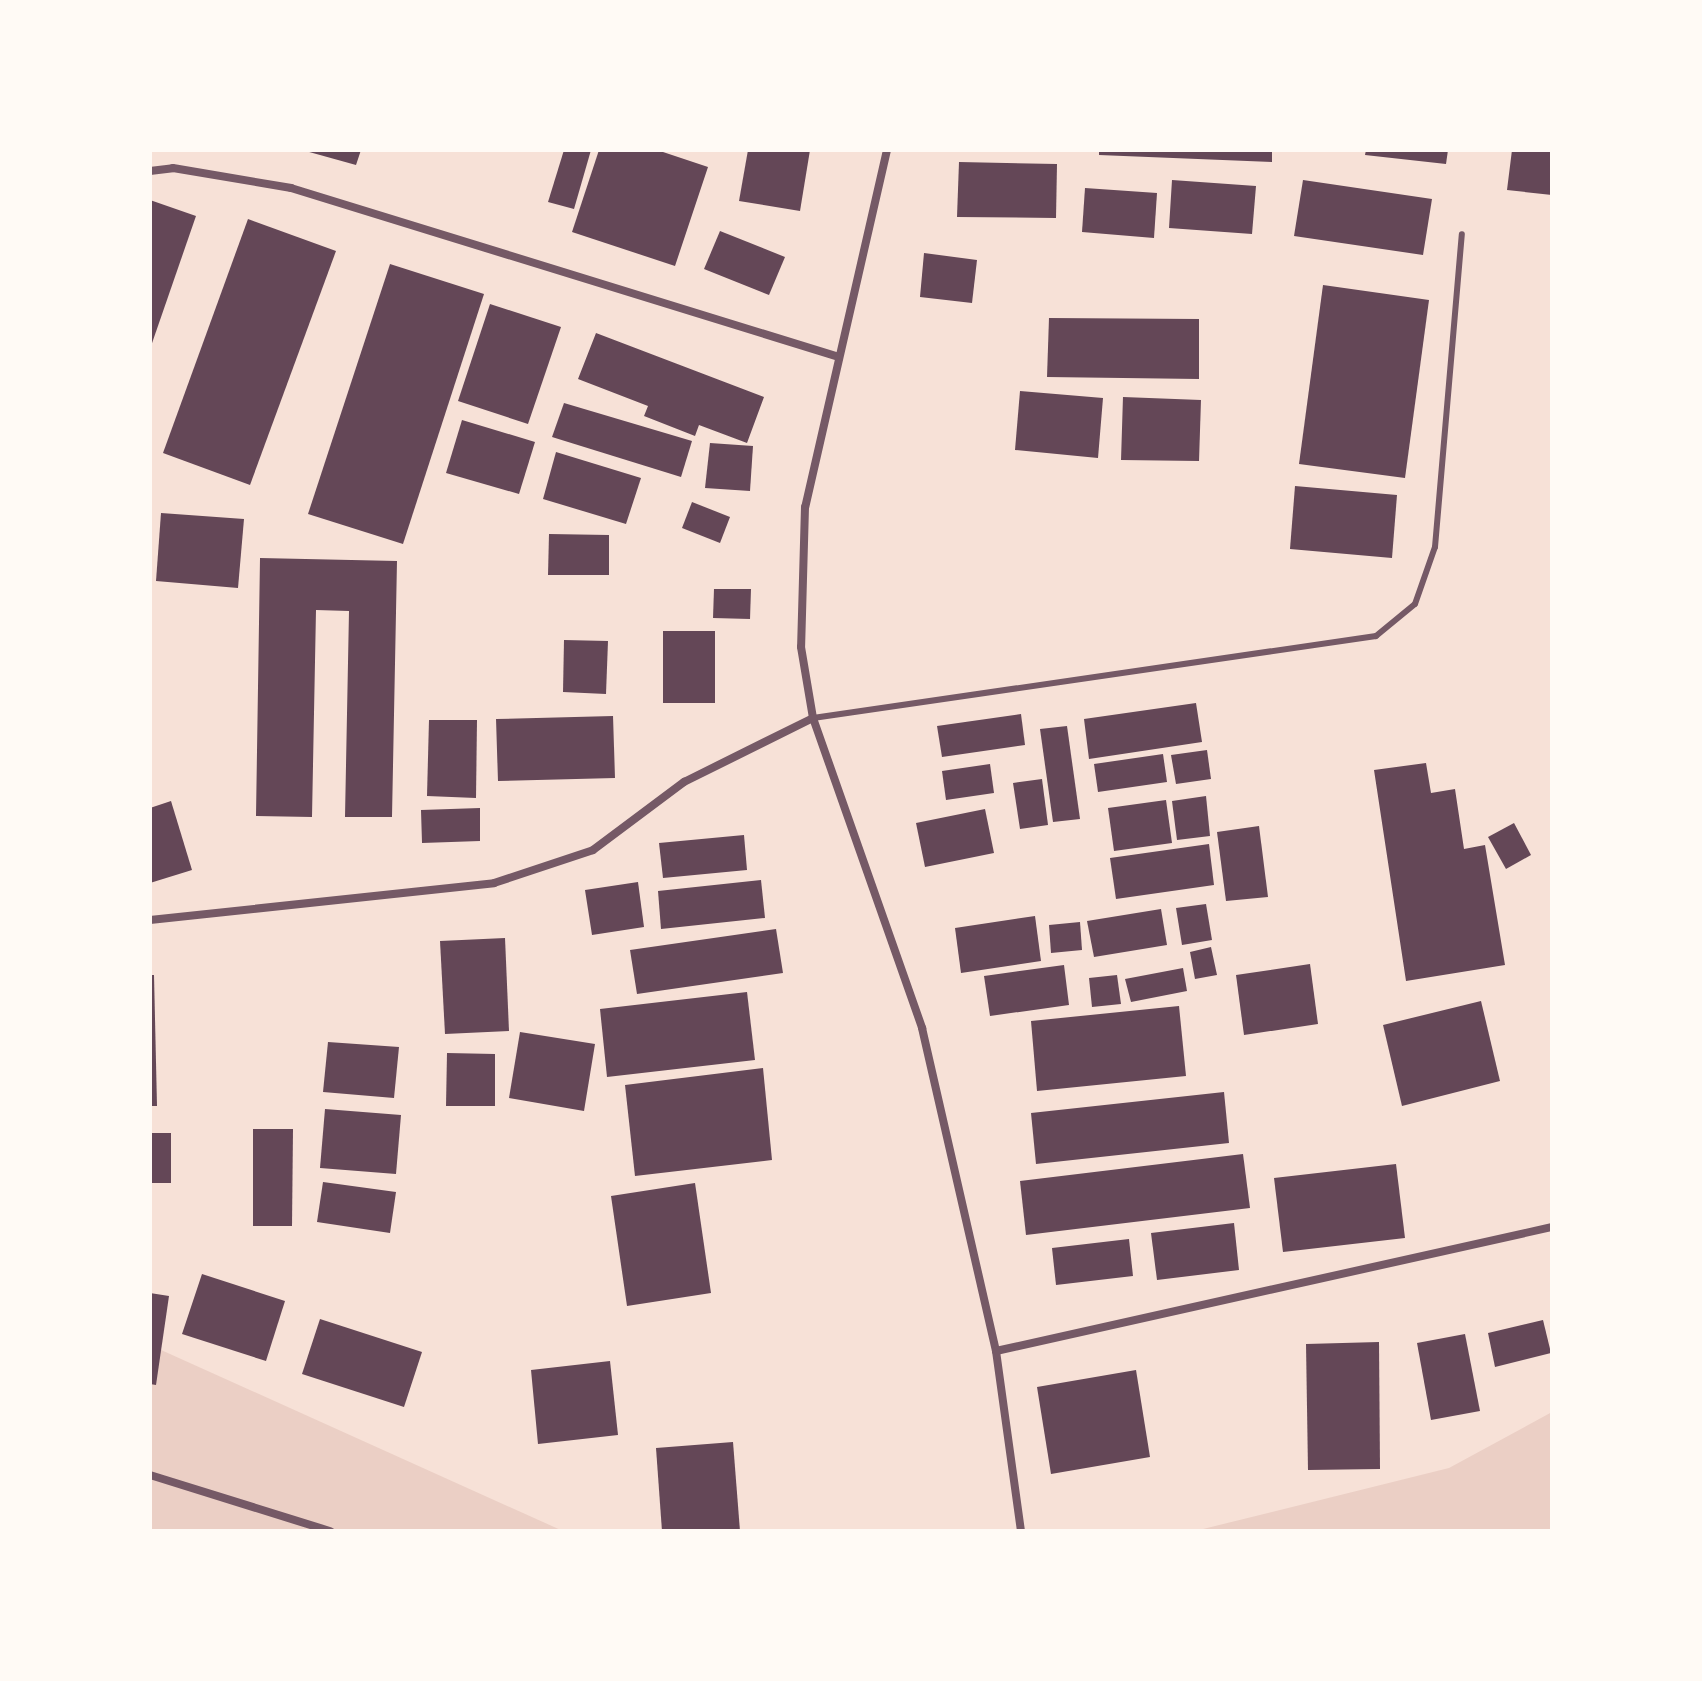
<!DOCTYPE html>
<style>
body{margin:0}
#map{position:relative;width:1702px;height:1681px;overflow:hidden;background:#f7e1d7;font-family:Raleway,sans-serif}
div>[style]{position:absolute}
.green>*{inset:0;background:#ebcfc5}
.building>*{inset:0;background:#644757}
.service>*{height:6px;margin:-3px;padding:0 3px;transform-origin:3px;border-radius:3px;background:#755966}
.minor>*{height:8px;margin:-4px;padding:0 4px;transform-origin:4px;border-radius:4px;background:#755966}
span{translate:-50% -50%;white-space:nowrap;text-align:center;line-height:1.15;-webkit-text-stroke:8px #fffaf5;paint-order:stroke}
.frame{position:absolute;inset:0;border:152px solid #fffaf5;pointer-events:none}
</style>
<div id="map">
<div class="green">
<i style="clip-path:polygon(150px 1345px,563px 1531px,150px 1531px)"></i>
<i style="clip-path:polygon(1552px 1412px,1552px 1531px,1195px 1531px,1449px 1468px)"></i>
</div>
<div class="building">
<i style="clip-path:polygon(302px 150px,361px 150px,356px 165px)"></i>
<i style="clip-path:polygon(564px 150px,591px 150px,574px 209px,548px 202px)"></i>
<i style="clip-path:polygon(599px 150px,657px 150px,708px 167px,675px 266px,572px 232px)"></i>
<i style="clip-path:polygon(748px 150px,810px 150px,800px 211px,739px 201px)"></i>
<i style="clip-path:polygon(1099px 150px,1272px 150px,1272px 162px,1099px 155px)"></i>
<i style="clip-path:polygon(1366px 150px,1448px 150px,1446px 164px,1365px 155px)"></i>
<i style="clip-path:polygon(1512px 150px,1552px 150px,1552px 195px,1507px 190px)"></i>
<i style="clip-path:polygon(959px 162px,1057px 164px,1056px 218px,957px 217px)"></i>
<i style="clip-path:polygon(1172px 180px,1256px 186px,1252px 234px,1169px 228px)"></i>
<i style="clip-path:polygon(1303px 180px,1432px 199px,1423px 255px,1294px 236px)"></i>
<i style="clip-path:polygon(1085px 188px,1157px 193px,1154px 238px,1082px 232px)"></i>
<i style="clip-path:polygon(150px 200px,196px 216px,150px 349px)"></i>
<i style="clip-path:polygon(248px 219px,336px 251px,250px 485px,163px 453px)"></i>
<i style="clip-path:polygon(720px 231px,785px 257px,769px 295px,704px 269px)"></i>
<i style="clip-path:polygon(924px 253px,977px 260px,972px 303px,920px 297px)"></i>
<i style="clip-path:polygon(390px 264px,484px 294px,403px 544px,308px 514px)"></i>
<i style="clip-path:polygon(1323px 285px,1429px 300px,1405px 478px,1299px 464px)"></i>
<i style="clip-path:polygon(490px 304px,561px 327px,528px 424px,458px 401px)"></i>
<i style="clip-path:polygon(1049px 318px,1199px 319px,1199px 379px,1047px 377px)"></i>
<i style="clip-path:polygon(596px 333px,764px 397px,747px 443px,699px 425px,695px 436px,644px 416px,648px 406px,578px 379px)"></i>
<i style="clip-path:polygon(1020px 391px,1103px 398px,1098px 458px,1015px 450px)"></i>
<i style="clip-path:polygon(1123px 397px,1201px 400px,1199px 461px,1121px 460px)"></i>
<i style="clip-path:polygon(564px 403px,692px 441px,681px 477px,552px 437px)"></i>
<i style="clip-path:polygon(462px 420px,535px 442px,519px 494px,446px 473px)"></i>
<i style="clip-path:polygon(710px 443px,753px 446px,750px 491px,705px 488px)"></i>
<i style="clip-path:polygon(556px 452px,641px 478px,626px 524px,543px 499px)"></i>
<i style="clip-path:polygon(1295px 486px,1397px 495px,1392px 558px,1290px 549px)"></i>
<i style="clip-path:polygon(692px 502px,730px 517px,720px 543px,682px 528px)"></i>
<i style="clip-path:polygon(161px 513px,244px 519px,238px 588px,156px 581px)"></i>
<i style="clip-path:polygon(549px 534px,609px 535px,609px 575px,548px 575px)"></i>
<i style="clip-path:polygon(260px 558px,397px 561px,392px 817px,345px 817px,349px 611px,316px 610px,312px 817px,256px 816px)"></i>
<i style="clip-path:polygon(714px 589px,751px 589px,750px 619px,713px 618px)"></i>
<i style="clip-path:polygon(663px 631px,715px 631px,715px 703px,663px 703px)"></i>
<i style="clip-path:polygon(564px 640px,608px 641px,606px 694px,563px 692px)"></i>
<i style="clip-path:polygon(1196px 703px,1202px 742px,1089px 759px,1084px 719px)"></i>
<i style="clip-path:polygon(1021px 714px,1025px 745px,942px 757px,937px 726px)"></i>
<i style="clip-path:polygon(613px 716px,615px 778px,498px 781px,496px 719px)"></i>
<i style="clip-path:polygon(429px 720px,477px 720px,476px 798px,427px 796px)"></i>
<i style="clip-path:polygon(1067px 726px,1080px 819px,1053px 822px,1040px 729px)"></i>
<i style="clip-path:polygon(1207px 750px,1211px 779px,1176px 784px,1171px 755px)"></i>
<i style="clip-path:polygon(1163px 754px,1167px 782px,1098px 792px,1094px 764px)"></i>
<i style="clip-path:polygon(1426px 763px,1431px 793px,1455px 789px,1464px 849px,1485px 845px,1505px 965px,1406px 981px,1374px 770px)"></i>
<i style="clip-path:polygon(990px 764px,994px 793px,946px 800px,942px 771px)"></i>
<i style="clip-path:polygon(1042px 779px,1048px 825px,1020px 829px,1013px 783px)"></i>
<i style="clip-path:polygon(1206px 796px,1210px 836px,1177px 840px,1172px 801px)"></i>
<i style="clip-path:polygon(1166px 800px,1172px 843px,1114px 851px,1108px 808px)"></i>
<i style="clip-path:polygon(171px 801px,192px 870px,150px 883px,150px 808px)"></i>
<i style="clip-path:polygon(480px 808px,480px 841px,422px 843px,421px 810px)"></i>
<i style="clip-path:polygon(985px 809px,994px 853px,925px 867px,916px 823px)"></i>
<i style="clip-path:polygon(1514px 823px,1531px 855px,1506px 869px,1488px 837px)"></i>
<i style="clip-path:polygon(1259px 826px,1268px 897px,1226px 901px,1217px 832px)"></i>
<i style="clip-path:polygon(744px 835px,747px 870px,663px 878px,659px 843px)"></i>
<i style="clip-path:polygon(1209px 844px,1214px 885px,1116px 899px,1110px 858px)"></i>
<i style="clip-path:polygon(761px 880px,765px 918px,661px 929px,658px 891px)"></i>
<i style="clip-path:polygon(638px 882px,644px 927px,592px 935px,585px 890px)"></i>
<i style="clip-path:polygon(1206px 904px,1212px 940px,1182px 945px,1176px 908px)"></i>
<i style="clip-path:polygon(1161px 909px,1167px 945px,1094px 957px,1087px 921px)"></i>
<i style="clip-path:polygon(1035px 916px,1041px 961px,961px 973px,955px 928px)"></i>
<i style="clip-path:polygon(1080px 922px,1082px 950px,1051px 953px,1049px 925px)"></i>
<i style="clip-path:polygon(776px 929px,783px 973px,637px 994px,630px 950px)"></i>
<i style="clip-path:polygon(505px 938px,509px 1031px,445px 1034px,440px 941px)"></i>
<i style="clip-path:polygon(1211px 947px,1217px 975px,1195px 979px,1190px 952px)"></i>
<i style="clip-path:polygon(1310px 964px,1318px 1024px,1244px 1035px,1236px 975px)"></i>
<i style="clip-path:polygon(1064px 965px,1069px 1005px,990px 1016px,984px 976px)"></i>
<i style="clip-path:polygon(1183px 968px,1187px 991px,1131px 1002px,1125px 979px)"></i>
<i style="clip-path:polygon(150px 975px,154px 975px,157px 1106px,150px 1106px)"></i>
<i style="clip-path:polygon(1117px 975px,1121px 1004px,1092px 1007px,1089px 978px)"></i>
<i style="clip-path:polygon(747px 992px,755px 1060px,607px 1077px,600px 1009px)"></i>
<i style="clip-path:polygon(1481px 1001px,1500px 1081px,1402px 1106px,1383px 1025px)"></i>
<i style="clip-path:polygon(1179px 1006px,1186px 1076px,1037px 1091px,1031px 1021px)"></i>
<i style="clip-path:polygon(520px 1032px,595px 1044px,584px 1111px,509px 1098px)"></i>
<i style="clip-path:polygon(328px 1042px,399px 1047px,394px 1098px,323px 1092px)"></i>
<i style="clip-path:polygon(447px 1053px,495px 1054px,495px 1106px,446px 1106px)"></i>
<i style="clip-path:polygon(763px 1068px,772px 1160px,635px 1176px,625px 1085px)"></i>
<i style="clip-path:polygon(1224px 1092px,1229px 1143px,1036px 1164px,1031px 1113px)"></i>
<i style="clip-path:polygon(325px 1109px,401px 1115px,396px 1174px,320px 1168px)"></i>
<i style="clip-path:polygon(253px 1129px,293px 1129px,292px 1226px,253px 1226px)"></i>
<i style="clip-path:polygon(150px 1133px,171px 1133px,171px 1183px,150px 1183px)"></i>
<i style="clip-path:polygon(1243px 1154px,1250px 1208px,1026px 1235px,1020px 1181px)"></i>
<i style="clip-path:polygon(1396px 1164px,1405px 1238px,1283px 1252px,1274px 1178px)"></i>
<i style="clip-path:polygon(323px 1182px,396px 1192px,390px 1233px,317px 1222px)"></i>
<i style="clip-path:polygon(695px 1183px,711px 1293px,627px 1306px,611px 1196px)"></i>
<i style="clip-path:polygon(1234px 1223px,1239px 1270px,1157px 1280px,1151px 1233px)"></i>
<i style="clip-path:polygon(1129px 1239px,1133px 1276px,1056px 1285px,1052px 1248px)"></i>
<i style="clip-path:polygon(202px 1274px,285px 1301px,266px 1361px,182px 1334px)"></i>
<i style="clip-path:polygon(150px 1293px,169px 1296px,156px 1385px,150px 1384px)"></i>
<i style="clip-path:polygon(320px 1319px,422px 1352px,404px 1407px,302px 1374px)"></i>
<i style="clip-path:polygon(1543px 1320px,1551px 1353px,1495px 1367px,1488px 1333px)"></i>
<i style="clip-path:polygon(1465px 1334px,1480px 1411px,1431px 1420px,1417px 1343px)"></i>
<i style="clip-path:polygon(1379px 1342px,1380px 1469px,1308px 1470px,1306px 1344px)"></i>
<i style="clip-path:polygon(610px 1361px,618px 1435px,538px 1444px,531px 1370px)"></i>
<i style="clip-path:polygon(1136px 1370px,1150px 1457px,1051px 1474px,1037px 1387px)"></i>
<i style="clip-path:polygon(733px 1442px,740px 1531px,662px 1531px,656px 1448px)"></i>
</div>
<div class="service">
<i style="left:813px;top:718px;width:569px;rotate:-8.29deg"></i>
<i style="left:1376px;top:636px;width:50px;rotate:-39.4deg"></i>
<i style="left:1415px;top:604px;width:60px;rotate:-70.7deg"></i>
<i style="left:1435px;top:547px;width:314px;rotate:-85.1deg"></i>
</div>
<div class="minor">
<i style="left:887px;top:150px;width:366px;rotate:102.9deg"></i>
<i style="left:805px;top:507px;width:140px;rotate:91.6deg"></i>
<i style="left:801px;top:647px;width:72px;rotate:80.4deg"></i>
<i style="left:813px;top:718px;width:329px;rotate:70.6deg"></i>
<i style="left:922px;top:1028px;width:331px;rotate:77.1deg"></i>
<i style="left:996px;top:1351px;width:182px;rotate:82.1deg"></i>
<i style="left:150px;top:171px;width:23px;rotate:-7deg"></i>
<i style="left:173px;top:168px;width:120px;rotate:9.6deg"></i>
<i style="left:291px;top:188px;width:573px;rotate:17.14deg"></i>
<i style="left:150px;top:920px;width:346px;rotate:-6.1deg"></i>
<i style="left:494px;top:883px;width:104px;rotate:-18.4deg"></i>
<i style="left:593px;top:850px;width:114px;rotate:-36.8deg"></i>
<i style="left:684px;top:782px;width:144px;rotate:-26.4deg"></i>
<i style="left:996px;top:1351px;width:570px;rotate:-12.57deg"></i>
<i style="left:150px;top:1475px;width:189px;rotate:17.3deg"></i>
</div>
<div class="frame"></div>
</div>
